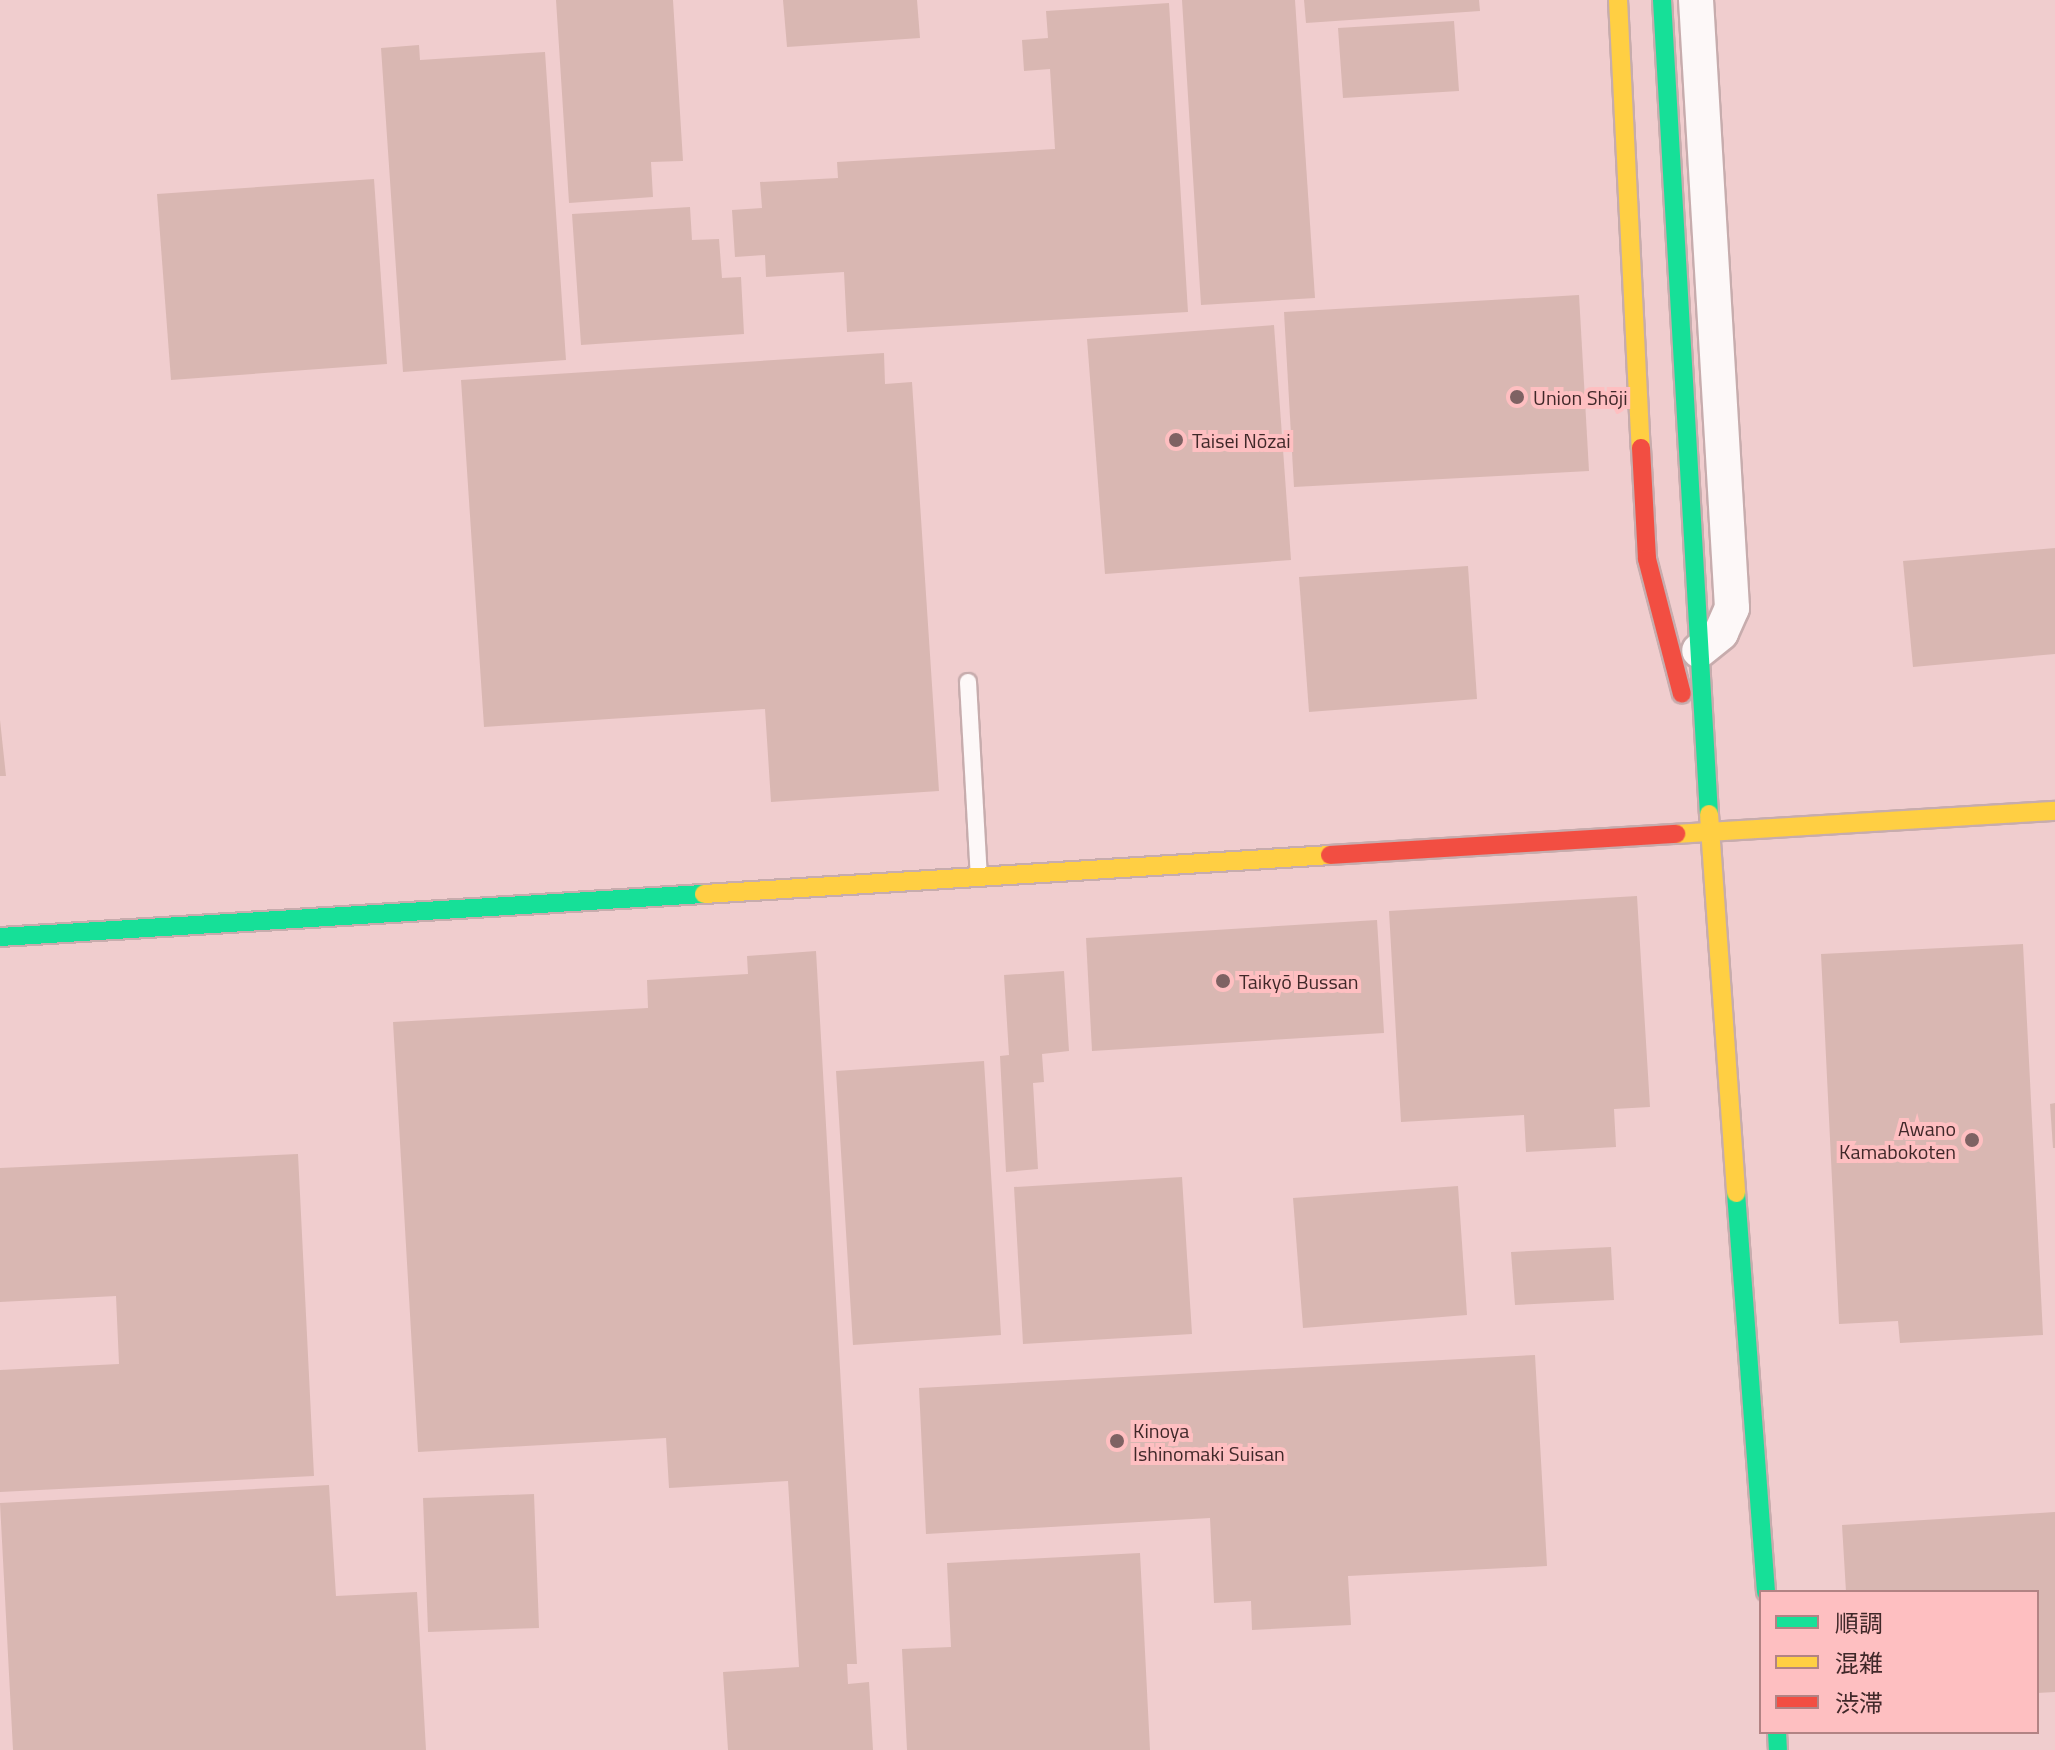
<!DOCTYPE html>
<meta charset="utf-8">
<style>
body{margin:0}
#map{position:relative;width:2055px;height:1750px;overflow:hidden;background:#f0cdce;font-family:"Titillium Web","Noto Sans JP",sans-serif}
div>[style]{position:absolute}
.building>*{inset:0;background:#d9b7b2}
.roads{filter:drop-shadow(2px 0 #c7acad) drop-shadow(-2px 0 #c7acad) drop-shadow(0 2px #c7acad) drop-shadow(0 -2px #c7acad)}
.lane>*{height:16px;margin:-8px;padding:0 8px;transform-origin:8px;border-radius:8px;background:#fdf8f8}
.street>*{height:34px;margin:-17px;padding:0 17px;transform-origin:17px;border-radius:17px;background:#fdf8f8}
.fast>*{height:18px;margin:-9px;padding:0 9px;transform-origin:9px;border-radius:9px;background:#16e098}
.slow>*{height:18px;margin:-9px;padding:0 9px;transform-origin:9px;border-radius:9px;background:#ffcf43}
.jam>*{height:18px;margin:-9px;padding:0 9px;transform-origin:9px;border-radius:9px;background:#f24e42}
.dots>*{width:22px;height:22px;translate:-50% -50%;box-sizing:border-box;border:4px solid #febfc1;border-radius:50%}
span{translate:-50% -50%;white-space:nowrap;text-align:center;line-height:1.15;-webkit-text-stroke:8px #febfc1;paint-order:stroke}
.poi-label{font-size:20px;color:#402829}
.left{translate:0 -50%;text-align:left}
.right{translate:-100% -50%;text-align:right}
.legend{position:absolute;left:1759px;top:1590px;width:280px;height:144px;box-sizing:border-box;background:#febfc1;border:2px solid #b28384;margin:0;padding:10px 14px;list-style:none;font-size:24px;color:#402829}
.legend li{display:flex;align-items:center;gap:16px;height:40px}
.legend b{width:40px;border:2px solid #b28384}
</style>
<div id="map">
<div class="building">
<i style="clip-path:polygon(556px 0,673px 0,683px 161px,651px 162px,653px 197px,569px 203px)"></i>
<i style="clip-path:polygon(783px 0,917px 0,920px 38px,787px 47px)"></i>
<i style="clip-path:polygon(1182px 0,1295px 0,1315px 298px,1201px 305px)"></i>
<i style="clip-path:polygon(1304px 0,1479px 0,1480px 11px,1306px 23px)"></i>
<i style="clip-path:polygon(1169px 3px,1188px 312px,847px 332px,844px 272px,766px 277px,765px 255px,735px 257px,732px 210px,762px 208px,760px 182px,838px 178px,837px 162px,1055px 149px,1050px 69px,1024px 71px,1022px 40px,1048px 38px,1046px 11px)"></i>
<i style="clip-path:polygon(1454px 21px,1459px 91px,1343px 98px,1338px 28px)"></i>
<i style="clip-path:polygon(419px 45px,420px 60px,545px 52px,566px 360px,403px 372px,381px 48px)"></i>
<i style="clip-path:polygon(374px 179px,387px 364px,171px 380px,157px 194px)"></i>
<i style="clip-path:polygon(690px 207px,692px 240px,719px 239px,722px 278px,741px 277px,744px 334px,581px 345px,572px 214px)"></i>
<i style="clip-path:polygon(1579px 295px,1589px 471px,1294px 487px,1284px 312px)"></i>
<i style="clip-path:polygon(1274px 325px,1291px 560px,1105px 574px,1087px 339px)"></i>
<i style="clip-path:polygon(884px 353px,885px 384px,912px 382px,939px 791px,771px 802px,765px 709px,484px 727px,461px 380px)"></i>
<i style="clip-path:polygon(2055px 548px,2055px 654px,1913px 667px,1903px 561px)"></i>
<i style="clip-path:polygon(1468px 566px,1477px 699px,1309px 712px,1299px 577px)"></i>
<i style="clip-path:polygon(0 720px,6px 776px,0 776px)"></i>
<i style="clip-path:polygon(1637px 896px,1650px 1107px,1614px 1109px,1616px 1147px,1526px 1152px,1524px 1115px,1401px 1122px,1389px 911px)"></i>
<i style="clip-path:polygon(1377px 920px,1384px 1033px,1092px 1051px,1086px 938px)"></i>
<i style="clip-path:polygon(2023px 944px,2043px 1335px,1900px 1343px,1898px 1321px,1839px 1324px,1821px 954px)"></i>
<i style="clip-path:polygon(816px 951px,857px 1664px,847px 1664px,848px 1684px,869px 1682px,873px 1750px,728px 1750px,723px 1672px,799px 1667px,788px 1481px,669px 1488px,666px 1438px,418px 1452px,393px 1022px,648px 1008px,647px 980px,748px 974px,747px 956px)"></i>
<i style="clip-path:polygon(1064px 971px,1069px 1051px,1042px 1054px,1044px 1082px,1033px 1083px,1038px 1169px,1006px 1172px,1000px 1056px,1009px 1055px,1004px 975px)"></i>
<i style="clip-path:polygon(984px 1061px,1001px 1335px,853px 1345px,836px 1071px)"></i>
<i style="clip-path:polygon(2055px 1103px,2055px 1148px,2053px 1148px,2050px 1104px)"></i>
<i style="clip-path:polygon(298px 1154px,314px 1476px,0 1492px,0 1370px,119px 1364px,116px 1296px,0 1302px,0 1168px)"></i>
<i style="clip-path:polygon(1182px 1177px,1192px 1334px,1023px 1344px,1014px 1187px)"></i>
<i style="clip-path:polygon(1458px 1186px,1467px 1315px,1303px 1328px,1293px 1198px)"></i>
<i style="clip-path:polygon(1611px 1247px,1614px 1300px,1515px 1305px,1511px 1252px)"></i>
<i style="clip-path:polygon(1535px 1355px,1547px 1566px,1348px 1576px,1351px 1625px,1252px 1630px,1251px 1601px,1214px 1603px,1210px 1518px,926px 1534px,919px 1388px)"></i>
<i style="clip-path:polygon(329px 1485px,336px 1596px,417px 1592px,426px 1750px,13px 1750px,0 1503px)"></i>
<i style="clip-path:polygon(534px 1494px,539px 1628px,428px 1632px,423px 1498px)"></i>
<i style="clip-path:polygon(2055px 1512px,2055px 1692px,2037px 1693px,2037px 1592px,1846px 1592px,1842px 1525px)"></i>
<i style="clip-path:polygon(1140px 1553px,1150px 1750px,907px 1750px,902px 1649px,951px 1647px,947px 1563px)"></i>
</div>
<div class="roads">
<div class="lane">
<i style="left:968px;top:682px;width:194px;rotate:86.8deg"></i>
</div>
<div class="street">
<i style="left:1696px;top:0;width:609px;rotate:86.61deg"></i>
<i style="left:1732px;top:608px;width:27px;rotate:114deg"></i>
<i style="left:1721px;top:633px;width:28px;rotate:141deg"></i>
</div>
<div class="fast">
<i style="left:1662px;top:0;width:815px;rotate:86.7deg"></i>
<i style="left:0;top:937px;width:705px;rotate:-3.5deg"></i>
<i style="left:1736px;top:1193px;width:400px;rotate:85.7deg"></i>
<i style="left:1777px;top:1732px;width:18px;rotate:87deg"></i>
</div>
<div class="slow">
<i style="left:1618px;top:0;width:449px;rotate:87.1deg"></i>
<i style="left:1709px;top:814px;width:380px;rotate:85.9deg"></i>
<i style="left:1676px;top:834px;width:380px;rotate:-3.5deg"></i>
<i style="left:704px;top:894px;width:627px;rotate:-3.56deg"></i>
</div>
<div class="jam">
<i style="left:1641px;top:448px;width:111px;rotate:86.9deg"></i>
<i style="left:1647px;top:559px;width:139px;rotate:75.5deg"></i>
<i style="left:1330px;top:855px;width:347px;rotate:-3.5deg"></i>
</div>
</div>
<div class="dots">
<i style="left:1517px;top:397px;background:#7e6263"></i>
<i style="left:1176px;top:440px;background:#7e6263"></i>
<i style="left:1223px;top:981px;background:#7e6263"></i>
<i style="left:1972px;top:1140px;background:#7e6263"></i>
<i style="left:1117px;top:1441px;background:#7e6263"></i>
</div>
<div class="poi-label">
<span class="left" style="left:1533px;top:397px">Union Shōji</span>
<span class="left" style="left:1192px;top:440px">Taisei Nōzai</span>
<span class="left" style="left:1239px;top:981px">Taikyō Bussan</span>
<span class="right" style="left:1956px;top:1140px">Awano<br>Kamabokoten</span>
<span class="left" style="left:1133px;top:1442px">Kinoya<br>Ishinomaki Suisan</span>
</div>
<ul class="legend">
<li><b style="height:10px;background:#16e098"></b>順調</li>
<li><b style="height:10px;background:#ffcf43"></b>混雑</li>
<li><b style="height:10px;background:#f24e42"></b>渋滞</li>
</ul>
</div>
